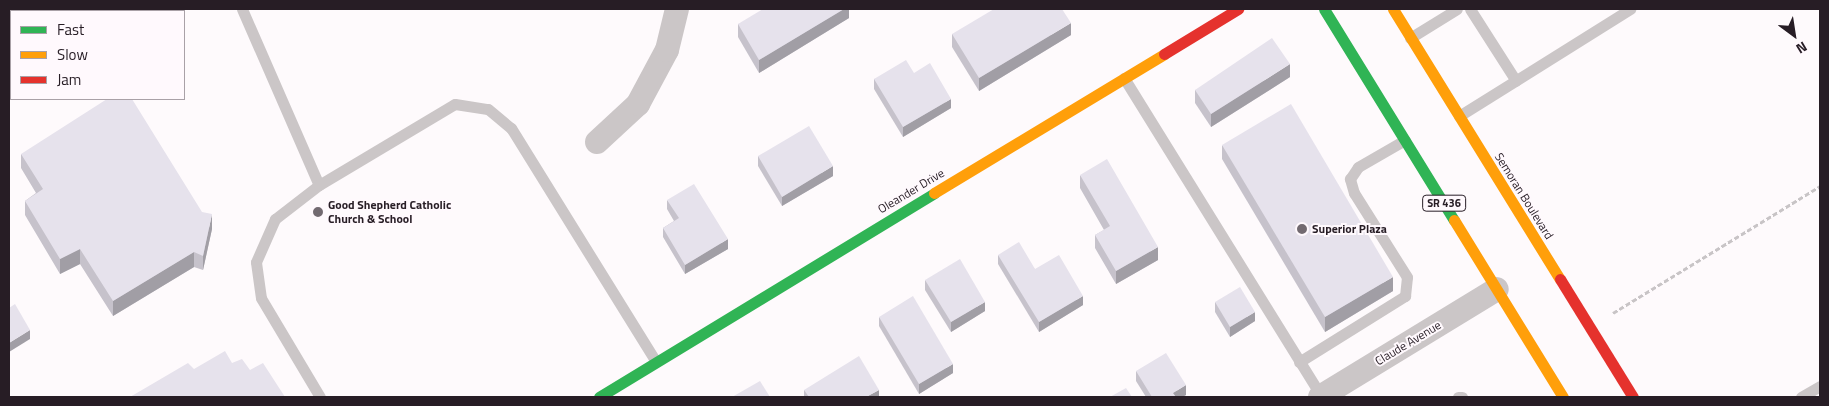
<!DOCTYPE html>
<style>
body{margin:0}
#map{position:relative;width:1829px;height:406px;overflow:hidden;background:#fefafc;font-family:"Titillium Web",sans-serif}
div>[style]{position:absolute}
.path>*{height:3px;margin-top:-1.5px;transform-origin:0;background:repeating-linear-gradient(90deg,#c8c4c6 0 5px,transparent 0 7.5px)}
.lane>*{height:11px;margin:-5.5px;padding:0 5.5px;transform-origin:5.5px;border-radius:5.5px;background:#cbc6c7}
.street>*{height:24px;margin:-12px;padding:0 12px;transform-origin:12px;border-radius:12px;background:#cbc6c7}
.fast>*{height:11px;margin:-5.5px;padding:0 5.5px;transform-origin:5.5px;border-radius:5.5px;background:#30b455}
.slow>*{height:11px;margin:-5.5px;padding:0 5.5px;transform-origin:5.5px;border-radius:5.5px;background:#ff9f0a}
.jam>*{height:11px;margin:-5.5px;padding:0 5.5px;transform-origin:5.5px;border-radius:5.5px;background:#e5322d}
.wall>*{inset:0;background:#c6c2cb}
.shaded-wall>*{inset:0;background:#a19ea5}
.building>*{inset:0;background:#e6e2ec}
.dots>*{width:14px;height:14px;translate:-50% -50%;box-sizing:border-box;border:2px solid #fff9fd;border-radius:50%}
span{translate:-50% -50%;white-space:nowrap;text-align:center;line-height:1.15;-webkit-text-stroke:4px #fff9fd;paint-order:stroke}
.shield-label span{padding:1px 4px;background:#fff9fd;border:1px solid;border-radius:4px;-webkit-text-stroke-width:0}
.shield-label{font-size:11px;color:#271d25;font-weight:700}
.street-label{font-size:12px;color:#271d25}
.poi-label{font-size:12px;color:#271d25;font-weight:700}
.left{translate:0 -50%;text-align:left}
.frame{position:absolute;inset:0;border:10px solid #271d25;pointer-events:none}
.legend{position:absolute;left:10px;top:10px;width:175px;height:90px;box-sizing:border-box;background:#fff9fd;border:1px solid #a9a1a7;margin:0;padding:6px 9px;list-style:none;font-size:15px;color:#271d25}
.legend li{display:flex;align-items:center;gap:10px;height:25px}
.legend b{width:25px;border:1px solid #a9a1a7}
.north{position:absolute;left:1769px;top:10px;width:50px;height:50px;-webkit-text-stroke:4px #fff9fd;paint-order:stroke;rotate:149deg;font-size:14px;font-weight:700;line-height:20px;text-align:center;color:#271d25}
.north::after{content:'';display:block;margin:auto;width:18px;height:22px;background:#271d25;clip-path:polygon(50% 0,100% 100%,50% 72%,0 100%)}
</style>
<div id="map">
<div class="path">
<i style="left:1613px;top:313px;width:243px;rotate:-31.5deg"></i>
</div>
<div class="lane">
<i style="left:242px;top:9px;width:192px;rotate:66.4deg"></i>
<i style="left:1470px;top:9px;width:85px;rotate:57.4deg"></i>
<i style="left:1410px;top:38px;width:55px;rotate:-31.7deg"></i>
<i style="left:1124px;top:78px;width:374px;rotate:58.2deg"></i>
<i style="left:1459px;top:116px;width:202px;rotate:-32deg"></i>
<i style="left:1299px;top:362px;width:125px;rotate:-31.9deg"></i>
<i style="left:1405px;top:296px;width:19px;rotate:-84deg"></i>
<i style="left:1407px;top:277px;width:99px;rotate:-122.2deg"></i>
<i style="left:1354px;top:193px;width:15px;rotate:-106deg"></i>
<i style="left:1350px;top:179px;width:14px;rotate:-56deg"></i>
<i style="left:1358px;top:167px;width:54px;rotate:-29.9deg"></i>
<i style="left:320px;top:397px;width:115px;rotate:-120.8deg"></i>
<i style="left:261px;top:298px;width:36px;rotate:-98deg"></i>
<i style="left:256px;top:262px;width:47px;rotate:-66.2deg"></i>
<i style="left:275px;top:219px;width:56px;rotate:-37.7deg"></i>
<i style="left:319px;top:185px;width:158px;rotate:-30.8deg"></i>
<i style="left:455px;top:104px;width:33px;rotate:9deg"></i>
<i style="left:488px;top:109px;width:30px;rotate:40deg"></i>
<i style="left:511px;top:128px;width:275px;rotate:58.2deg"></i>
<i style="left:1458px;top:397px;width:4px"></i>
<i style="left:1801px;top:397px;width:22px;rotate:-30deg"></i>
</div>
<div class="street">
<i style="left:597px;top:142px;width:56px;rotate:-42.8deg"></i>
<i style="left:638px;top:104px;width:61px;rotate:-61.8deg"></i>
<i style="left:667px;top:50px;width:42px;rotate:-76.3deg"></i>
<i style="left:1320px;top:397px;width:207px;rotate:-31.4deg"></i>
</div>
<div class="fast">
<i style="left:1324px;top:9px;width:248px;rotate:58.4deg"></i>
<i style="left:599px;top:397px;width:392px;rotate:-31.3deg"></i>
</div>
<div class="slow">
<i style="left:1393px;top:9px;width:317px;rotate:58.3deg"></i>
<i style="left:934px;top:193px;width:269px;rotate:-31.1deg"></i>
<i style="left:1454px;top:220px;width:208px;rotate:58.4deg"></i>
</div>
<div class="jam">
<i style="left:1164px;top:54px;width:87px;rotate:-31.3deg"></i>
<i style="left:1560px;top:279px;width:139px;rotate:58.3deg"></i>
</div>
<div class="wall">
<i style="clip-path:polygon(849px 9px,849px 18px,759px 73px,738px 37px,738px 24px)"></i>
<i style="clip-path:polygon(952px 34px,1071px 35px,979px 91px,952px 47px)"></i>
<i style="clip-path:polygon(914px 73px,951px 108px,903px 137px,874px 89px,874px 79px)"></i>
<i style="clip-path:polygon(1290px 77px,1211px 127px,1195px 103px,1195px 90px)"></i>
<i style="clip-path:polygon(1222px 145px,1393px 291px,1325px 332px,1222px 159px)"></i>
<i style="clip-path:polygon(21px 154px,212px 229px,203px 270px,194px 267px,113px 316px,80px 264px,60px 274px,25px 215px,25px 201px,36px 193px,21px 168px)"></i>
<i style="clip-path:polygon(758px 156px,833px 176px,782px 206px,758px 166px)"></i>
<i style="clip-path:polygon(1080px 175px,1158px 260px,1116px 284px,1095px 248px,1095px 235px,1104px 230px,1080px 188px)"></i>
<i style="clip-path:polygon(667px 200px,728px 249px,685px 274px,663px 237px,663px 228px,674px 221px,667px 209px)"></i>
<i style="clip-path:polygon(998px 255px,1035px 269px,1083px 305px,1039px 332px,998px 264px)"></i>
<i style="clip-path:polygon(925px 280px,985px 311px,951px 332px,925px 290px)"></i>
<i style="clip-path:polygon(1215px 302px,1255px 321px,1230px 337px,1215px 312px)"></i>
<i style="clip-path:polygon(879px 317px,953px 373px,919px 394px,879px 326px)"></i>
<i style="clip-path:polygon(1136px 371px,1186px 395px,1182px 397px,1146px 397px,1136px 381px)"></i>
<i style="clip-path:polygon(804px 390px,879px 397px,804px 397px)"></i>
</div>
<div class="shaded-wall">
<i style="clip-path:polygon(844px 9px,849px 9px,849px 18px,759px 73px,759px 60px)"></i>
<i style="clip-path:polygon(1071px 23px,1071px 35px,979px 91px,979px 78px)"></i>
<i style="clip-path:polygon(1290px 64px,1290px 77px,1211px 127px,1211px 114px)"></i>
<i style="clip-path:polygon(951px 99px,951px 108px,903px 137px,903px 127px)"></i>
<i style="clip-path:polygon(833px 166px,833px 176px,782px 206px,782px 197px)"></i>
<i style="clip-path:polygon(212px 214px,212px 229px,203px 270px,203px 256px)"></i>
<i style="clip-path:polygon(728px 239px,728px 249px,685px 274px,685px 265px)"></i>
<i style="clip-path:polygon(1158px 247px,1158px 260px,1116px 284px,1116px 271px)"></i>
<i style="clip-path:polygon(80px 249px,80px 264px,60px 274px,60px 259px)"></i>
<i style="clip-path:polygon(194px 252px,194px 267px,113px 316px,113px 301px)"></i>
<i style="clip-path:polygon(1393px 277px,1393px 291px,1325px 332px,1325px 317px)"></i>
<i style="clip-path:polygon(1083px 296px,1083px 305px,1039px 332px,1039px 322px)"></i>
<i style="clip-path:polygon(985px 302px,985px 311px,951px 332px,951px 322px)"></i>
<i style="clip-path:polygon(1255px 312px,1255px 321px,1230px 337px,1230px 327px)"></i>
<i style="clip-path:polygon(30px 330px,30px 339px,9px 352px,9px 343px)"></i>
<i style="clip-path:polygon(953px 364px,953px 373px,919px 394px,919px 384px)"></i>
<i style="clip-path:polygon(1186px 385px,1186px 395px,1182px 397px,1173px 397px,1173px 393px)"></i>
<i style="clip-path:polygon(879px 390px,879px 397px,866px 397px)"></i>
</div>
<div class="building">
<i style="clip-path:polygon(763px 9px,844px 9px,759px 60px,738px 24px)"></i>
<i style="clip-path:polygon(994px 9px,1062px 9px,1071px 23px,979px 78px,952px 34px)"></i>
<i style="clip-path:polygon(1272px 38px,1290px 64px,1211px 114px,1195px 90px)"></i>
<i style="clip-path:polygon(906px 60px,914px 73px,930px 63px,951px 99px,903px 127px,874px 79px)"></i>
<i style="clip-path:polygon(107px 99px,132px 99px,202px 212px,212px 214px,203px 256px,194px 252px,113px 301px,80px 249px,60px 259px,25px 201px,43px 189px,21px 154px)"></i>
<i style="clip-path:polygon(1291px 104px,1393px 277px,1325px 317px,1222px 145px)"></i>
<i style="clip-path:polygon(809px 126px,833px 166px,782px 197px,758px 156px)"></i>
<i style="clip-path:polygon(1107px 159px,1158px 247px,1116px 271px,1095px 235px,1110px 226px,1080px 175px)"></i>
<i style="clip-path:polygon(694px 184px,728px 239px,685px 265px,663px 228px,679px 218px,667px 200px)"></i>
<i style="clip-path:polygon(1019px 242px,1035px 269px,1059px 255px,1083px 296px,1039px 322px,998px 255px)"></i>
<i style="clip-path:polygon(960px 259px,985px 302px,951px 322px,925px 280px)"></i>
<i style="clip-path:polygon(1240px 287px,1255px 312px,1230px 327px,1215px 302px)"></i>
<i style="clip-path:polygon(913px 296px,953px 364px,919px 384px,879px 317px)"></i>
<i style="clip-path:polygon(15px 304px,30px 330px,9px 343px,9px 308px)"></i>
<i style="clip-path:polygon(225px 351px,232px 363px,242px 359px,250px 370px,263px 363px,285px 397px,130px 397px,188px 363px,194px 369px)"></i>
<i style="clip-path:polygon(1166px 353px,1186px 385px,1173px 393px,1176px 397px,1152px 397px,1136px 371px)"></i>
<i style="clip-path:polygon(859px 356px,879px 390px,866px 397px,809px 397px,804px 390px)"></i>
<i style="clip-path:polygon(760px 381px,770px 397px,732px 397px)"></i>
<i style="clip-path:polygon(1126px 388px,1132px 397px,1110px 397px)"></i>
</div>
<div class="dots">
<i style="left:318px;top:212px;background:#726a70"></i>
<i style="left:1302px;top:229px;background:#726a70"></i>
</div>
<div class="shield-label">
<span style="left:1444px;top:203px">SR 436</span>
</div>
<div class="street-label">
<span style="left:911px;top:191px;rotate:-31deg">Oleander Drive</span>
<span style="left:1524px;top:196px;rotate:58deg">Semoran Boulevard</span>
<span style="left:1408px;top:343px;rotate:-31deg">Claude Avenue</span>
</div>
<div class="poi-label">
<span class="left" style="left:328px;top:212px">Good Shepherd Catholic<br>Church &amp; School</span>
<span class="left" style="left:1312px;top:229px">Superior Plaza</span>
</div>
<div class="frame"></div>
<ul class="legend">
<li><b style="height:6px;background:#30b455"></b>Fast</li>
<li><b style="height:6px;background:#ff9f0a"></b>Slow</li>
<li><b style="height:6px;background:#e5322d"></b>Jam</li>
</ul>
<div class="north">N</div>
</div>
